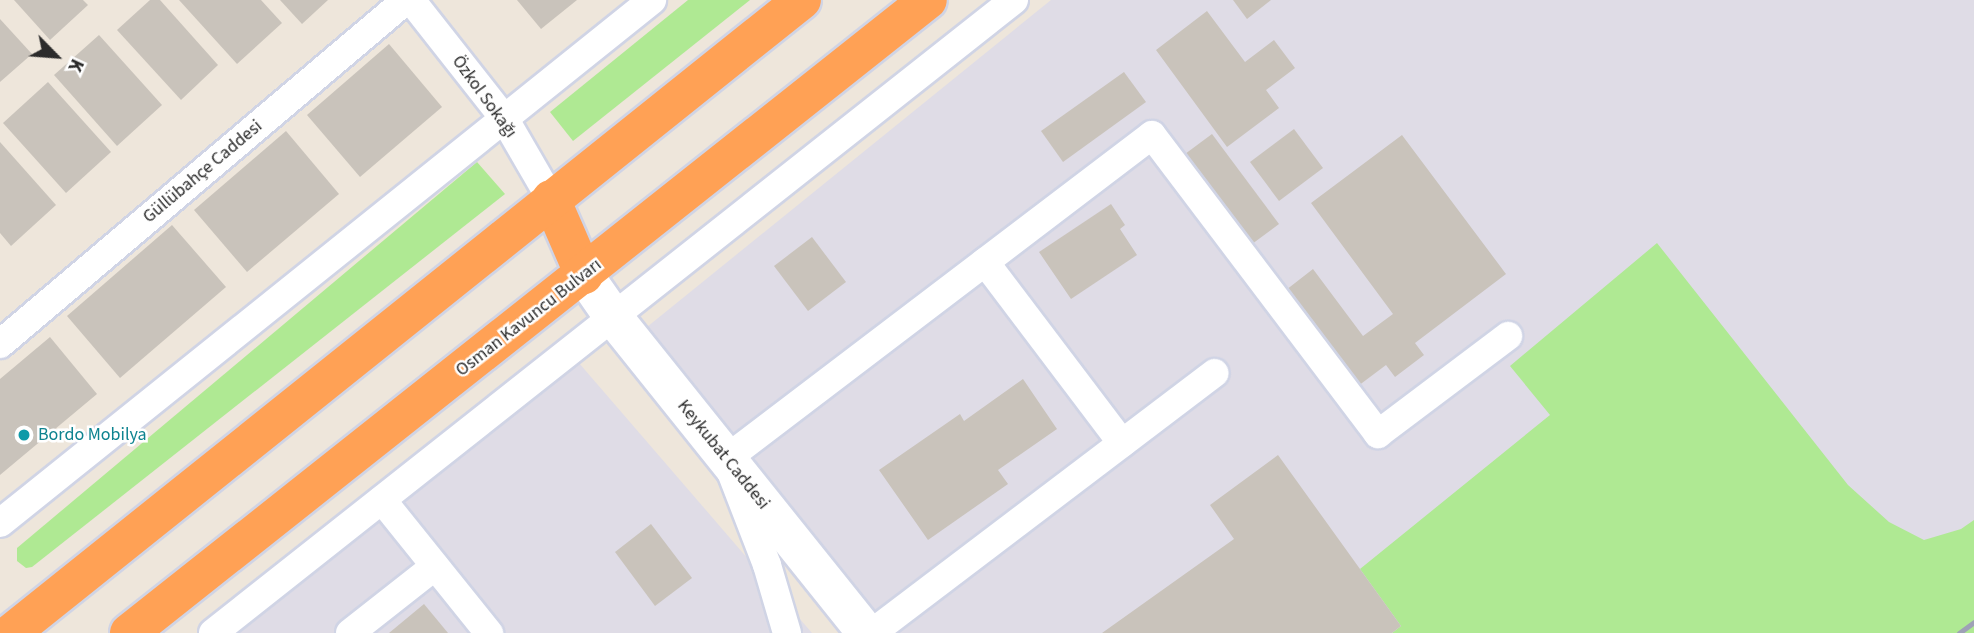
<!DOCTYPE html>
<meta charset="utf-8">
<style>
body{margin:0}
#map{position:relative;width:1974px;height:633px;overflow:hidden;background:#eee6db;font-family:"Source Sans 3",sans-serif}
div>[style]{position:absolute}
.industrial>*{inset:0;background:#dfdce6}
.green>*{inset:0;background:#afe993}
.building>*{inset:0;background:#c9c3bb}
.roads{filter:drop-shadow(2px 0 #d0d4e5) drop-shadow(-2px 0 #d0d4e5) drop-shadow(0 2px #d0d4e5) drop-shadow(0 -2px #d0d4e5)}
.street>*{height:28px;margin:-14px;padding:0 14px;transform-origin:14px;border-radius:14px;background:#fff}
.secondary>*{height:38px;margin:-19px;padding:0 19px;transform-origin:19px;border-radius:19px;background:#fff}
.highway>*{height:38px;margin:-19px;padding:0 19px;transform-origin:19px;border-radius:19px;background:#ffa155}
.rail>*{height:5px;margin:-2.5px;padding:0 2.5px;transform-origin:2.5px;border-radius:2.5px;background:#9ea1b6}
.dots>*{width:19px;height:19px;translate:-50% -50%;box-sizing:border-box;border:4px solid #fff;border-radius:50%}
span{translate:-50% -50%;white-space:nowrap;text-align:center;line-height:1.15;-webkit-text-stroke:5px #fff;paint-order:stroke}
.street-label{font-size:18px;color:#2b2b2b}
.culture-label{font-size:18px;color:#0d838f}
.left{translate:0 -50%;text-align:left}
.north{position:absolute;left:21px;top:21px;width:70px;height:70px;-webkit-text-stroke:5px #fff;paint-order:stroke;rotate:115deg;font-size:19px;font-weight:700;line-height:28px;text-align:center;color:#2b2b2b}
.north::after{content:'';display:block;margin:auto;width:24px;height:32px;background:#2b2b2b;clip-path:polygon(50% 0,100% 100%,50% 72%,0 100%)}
</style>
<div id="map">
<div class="industrial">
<i style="clip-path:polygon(1051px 0,1974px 0,1974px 633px,890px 633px,647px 327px)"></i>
<i style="clip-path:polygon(560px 341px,812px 633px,199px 633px)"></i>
</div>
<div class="green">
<i style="clip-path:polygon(688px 0,750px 0,573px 141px,550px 112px)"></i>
<i style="clip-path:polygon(477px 162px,505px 194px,32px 567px,26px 568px,17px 561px,17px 548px)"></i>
<i style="clip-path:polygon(1657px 243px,1848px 485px,1889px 522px,1924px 540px,1961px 529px,1974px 520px,1974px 633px,1392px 633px,1401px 626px,1360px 569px,1550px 415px,1510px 366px)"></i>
</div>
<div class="building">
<i style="clip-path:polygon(14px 0,83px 0,88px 5px,50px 40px)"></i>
<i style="clip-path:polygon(150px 0,160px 0,218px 65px,181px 100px,117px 30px)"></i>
<i style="clip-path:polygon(179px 0,261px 0,282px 23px,237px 64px)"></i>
<i style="clip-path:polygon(280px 0,328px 0,302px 24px)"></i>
<i style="clip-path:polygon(517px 0,577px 0,541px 29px)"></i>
<i style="clip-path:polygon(1233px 0,1271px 0,1247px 19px)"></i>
<i style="clip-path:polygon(1207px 11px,1245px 62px,1274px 40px,1295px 68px,1266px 90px,1279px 108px,1227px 147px,1156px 50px)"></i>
<i style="clip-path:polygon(0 19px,32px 54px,0 82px)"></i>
<i style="clip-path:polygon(99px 35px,162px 105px,117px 146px,54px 75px)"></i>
<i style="clip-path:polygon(389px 44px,442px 107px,360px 177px,307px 115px)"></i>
<i style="clip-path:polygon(1124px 72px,1146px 102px,1063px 162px,1041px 131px)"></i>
<i style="clip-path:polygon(48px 82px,111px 152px,66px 193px,3px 123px)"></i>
<i style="clip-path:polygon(1294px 129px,1323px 168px,1279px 201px,1250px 162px)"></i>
<i style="clip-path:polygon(286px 131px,339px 194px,247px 272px,194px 210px)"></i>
<i style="clip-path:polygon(1212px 134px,1279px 224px,1248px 247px,1181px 157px)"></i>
<i style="clip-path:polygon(1402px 135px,1506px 274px,1415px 343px,1424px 355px,1395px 377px,1386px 365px,1358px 386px,1286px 290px,1313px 269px,1363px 336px,1393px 314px,1311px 203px)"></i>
<i style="clip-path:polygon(0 142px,56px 205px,11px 246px,0 233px)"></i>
<i style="clip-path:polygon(1111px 204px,1125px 225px,1120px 229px,1137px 255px,1071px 299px,1039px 252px)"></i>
<i style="clip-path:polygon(172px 225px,226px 287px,120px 378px,67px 316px)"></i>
<i style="clip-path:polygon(812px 237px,846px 282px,808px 311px,774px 266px)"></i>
<i style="clip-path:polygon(50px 337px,97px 394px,0 475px,0 379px)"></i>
<i style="clip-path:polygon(1023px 379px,1057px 429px,998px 470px,1008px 484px,928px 540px,879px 470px,960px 414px,964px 421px)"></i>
<i style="clip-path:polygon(1278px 455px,1401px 626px,1392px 633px,1102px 633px,1234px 539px,1210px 505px)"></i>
<i style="clip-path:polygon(651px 524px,692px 578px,655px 606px,615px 552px)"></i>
<i style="clip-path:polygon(424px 604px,448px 633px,389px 633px)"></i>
</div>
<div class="roads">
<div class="street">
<i style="left:411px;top:0;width:150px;rotate:51.8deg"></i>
<i style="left:504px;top:118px;width:94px;rotate:59.9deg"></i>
<i style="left:985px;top:262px;width:227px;rotate:52.9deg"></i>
<i style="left:0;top:344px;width:532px;rotate:-40.27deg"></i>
<i style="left:382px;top:500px;width:171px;rotate:51.2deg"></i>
<i style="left:0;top:523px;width:836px;rotate:-38.73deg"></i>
<i style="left:213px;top:633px;width:1021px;rotate:-38.32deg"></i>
<i style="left:350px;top:633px;width:108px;rotate:-38.2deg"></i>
<i style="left:787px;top:633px;width:71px;rotate:-106.4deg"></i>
<i style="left:767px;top:565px;width:114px;rotate:-111.1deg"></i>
<i style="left:726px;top:459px;width:535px;rotate:-37.26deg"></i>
<i style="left:1152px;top:135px;width:375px;rotate:52.9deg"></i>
<i style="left:1378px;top:434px;width:163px;rotate:-37deg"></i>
<i style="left:872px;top:633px;width:430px;rotate:-37.2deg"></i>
</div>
<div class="secondary">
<i style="left:584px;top:275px;width:52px;rotate:55.1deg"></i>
<i style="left:614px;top:318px;width:403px;rotate:51.3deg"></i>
</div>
<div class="highway">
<i style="left:551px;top:199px;width:83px;rotate:66.5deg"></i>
<i style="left:11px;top:633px;width:1013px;rotate:-38.67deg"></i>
<i style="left:129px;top:633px;width:1019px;rotate:-38.39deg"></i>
</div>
</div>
<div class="rail">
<i style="left:1959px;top:633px;width:19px;rotate:-36deg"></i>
</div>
<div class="dots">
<i style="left:24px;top:435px;background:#0f9aa8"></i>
</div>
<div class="street-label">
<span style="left:484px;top:97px;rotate:54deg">Özkol Sokağı</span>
<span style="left:203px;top:172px;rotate:-40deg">Güllübahçe Caddesi</span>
<span style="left:529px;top:318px;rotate:-38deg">Osman Kavuncu Bulvarı</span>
<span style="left:723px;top:455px;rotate:51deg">Keykubat Caddesi</span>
</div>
<div class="culture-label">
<span class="left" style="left:38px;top:435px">Bordo Mobilya</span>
</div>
<div class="north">K</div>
</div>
